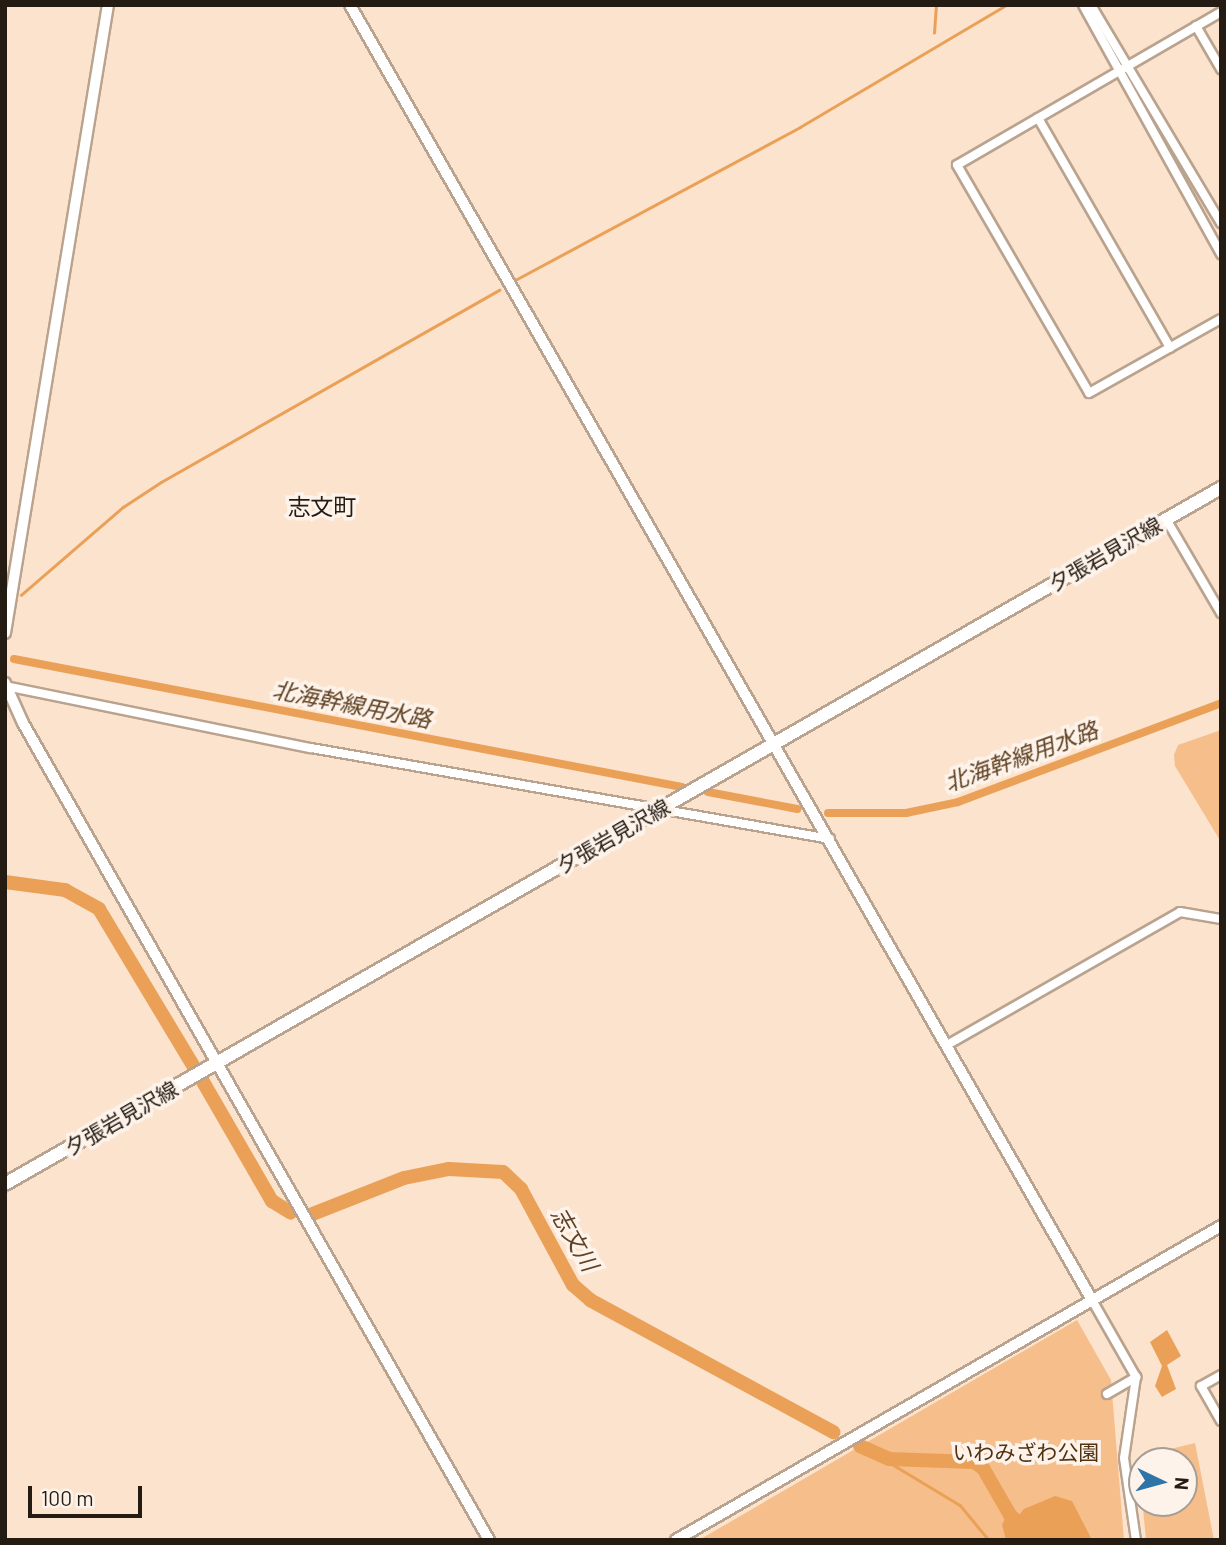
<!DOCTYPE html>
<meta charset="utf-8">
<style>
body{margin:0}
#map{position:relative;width:1226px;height:1545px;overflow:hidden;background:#fce3cd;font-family:Barlow,"Noto Sans JP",sans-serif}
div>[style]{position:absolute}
.green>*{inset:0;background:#f6be8a}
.water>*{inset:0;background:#eaa157}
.stream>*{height:2.5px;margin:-1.25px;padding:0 1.25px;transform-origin:1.25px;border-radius:1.25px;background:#eaa157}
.canal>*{height:8px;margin:-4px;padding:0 4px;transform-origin:4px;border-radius:4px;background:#eaa157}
.river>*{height:14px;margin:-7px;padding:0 7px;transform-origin:7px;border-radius:7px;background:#eaa157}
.roads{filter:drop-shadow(2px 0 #baa38e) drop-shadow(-2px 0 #baa38e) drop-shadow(0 2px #baa38e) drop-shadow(0 -2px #baa38e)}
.street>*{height:8px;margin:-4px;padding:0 4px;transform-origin:4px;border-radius:4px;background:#fff}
.secondary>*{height:10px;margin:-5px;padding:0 5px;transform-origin:5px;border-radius:5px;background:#fff}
.primary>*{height:12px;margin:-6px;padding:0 6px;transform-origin:6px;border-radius:6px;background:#fff}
span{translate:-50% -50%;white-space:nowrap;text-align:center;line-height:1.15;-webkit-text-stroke:7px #fdf3ea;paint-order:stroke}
.street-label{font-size:21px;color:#241b13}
.park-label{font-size:21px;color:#513314}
.neighbourhood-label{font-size:23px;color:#241b13}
.water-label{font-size:23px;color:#604123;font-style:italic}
.frame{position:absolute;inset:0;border:7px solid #241b13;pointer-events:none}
.north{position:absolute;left:1128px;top:1447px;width:70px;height:70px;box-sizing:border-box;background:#fdf3ea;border:2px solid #a69d94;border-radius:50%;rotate:95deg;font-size:19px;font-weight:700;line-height:28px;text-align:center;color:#241b13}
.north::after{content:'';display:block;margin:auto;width:24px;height:32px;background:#2e74a9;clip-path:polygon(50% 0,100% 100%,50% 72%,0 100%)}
.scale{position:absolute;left:28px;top:1486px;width:114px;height:32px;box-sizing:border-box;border:4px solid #241b13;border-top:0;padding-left:9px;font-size:21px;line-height:24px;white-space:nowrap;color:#241b13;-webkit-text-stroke:5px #fdf3ea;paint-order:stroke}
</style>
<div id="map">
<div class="green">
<i style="clip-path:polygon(1221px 730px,1221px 842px,1175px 766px,1174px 755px,1178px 745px)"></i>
<i style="clip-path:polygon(1077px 1320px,1111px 1380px,1124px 1540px,699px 1540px)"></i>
<i style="clip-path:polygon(evenodd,1195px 1443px,1214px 1540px,1146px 1540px,1138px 1457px,1195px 1443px,1142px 1461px,1184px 1461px,1184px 1503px,1142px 1503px,1142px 1461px)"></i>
</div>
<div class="water">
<i style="clip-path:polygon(1167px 1330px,1181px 1356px,1167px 1365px,1176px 1389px,1162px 1397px,1155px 1386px,1162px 1366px,1150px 1342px)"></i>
<i style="clip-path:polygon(1055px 1496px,1072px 1501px,1092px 1540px,1006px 1540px,1002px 1525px,1006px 1516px,1019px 1515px,1024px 1509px)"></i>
</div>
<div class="stream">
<i style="left:934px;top:33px;width:28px;rotate:-86deg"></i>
<i style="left:517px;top:279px;width:321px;rotate:-28.2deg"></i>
<i style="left:800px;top:127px;width:239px;rotate:-30.6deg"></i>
<i style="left:21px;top:595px;width:135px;rotate:-40.8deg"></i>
<i style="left:123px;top:507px;width:45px;rotate:-33.3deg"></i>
<i style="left:161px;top:482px;width:389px;rotate:-29.6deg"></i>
<i style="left:882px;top:1458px;width:91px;rotate:31.1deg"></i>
<i style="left:960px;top:1505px;width:45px;rotate:50.4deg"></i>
</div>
<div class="canal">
<i style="left:14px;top:659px;width:680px;rotate:10.85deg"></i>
<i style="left:708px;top:792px;width:91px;rotate:10.8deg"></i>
<i style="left:828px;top:813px;width:78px"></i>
<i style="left:906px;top:813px;width:53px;rotate:-11.9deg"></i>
<i style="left:958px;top:802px;width:281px;rotate:-20.6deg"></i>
</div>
<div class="river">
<i style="left:5px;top:882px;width:61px;rotate:7.6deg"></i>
<i style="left:65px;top:890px;width:39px;rotate:29deg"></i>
<i style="left:99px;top:909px;width:184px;rotate:59deg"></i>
<i style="left:202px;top:1080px;width:140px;rotate:60deg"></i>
<i style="left:272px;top:1201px;width:22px;rotate:32deg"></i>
<i style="left:310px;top:1215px;width:101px;rotate:-21.5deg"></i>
<i style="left:404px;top:1178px;width:46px;rotate:-11.3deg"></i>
<i style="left:449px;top:1169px;width:54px;rotate:3.2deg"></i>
<i style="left:503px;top:1172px;width:25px;rotate:43deg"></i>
<i style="left:521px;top:1189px;width:109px;rotate:61.6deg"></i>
<i style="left:573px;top:1285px;width:23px;rotate:41deg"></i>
<i style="left:590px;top:1300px;width:277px;rotate:28.5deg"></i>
<i style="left:860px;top:1446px;width:32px;rotate:24deg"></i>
<i style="left:889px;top:1459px;width:85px;rotate:2deg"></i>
<i style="left:974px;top:1462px;width:11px;rotate:34deg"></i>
<i style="left:983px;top:1468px;width:54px;rotate:60.1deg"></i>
<i style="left:1010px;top:1515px;width:37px;rotate:43deg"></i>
</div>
<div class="roads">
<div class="street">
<i style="left:1083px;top:5px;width:285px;rotate:61deg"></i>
<i style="left:1091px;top:5px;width:254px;rotate:59.2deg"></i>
<i style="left:1221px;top:12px;width:305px;rotate:149.9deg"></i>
<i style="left:957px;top:165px;width:263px;rotate:59.9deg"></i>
<i style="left:1089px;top:393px;width:151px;rotate:-29.3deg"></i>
<i style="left:1196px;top:26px;width:50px;rotate:59.8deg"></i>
<i style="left:1038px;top:118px;width:265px;rotate:60.1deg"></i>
<i style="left:1166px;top:519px;width:109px;rotate:59.7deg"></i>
<i style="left:5px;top:686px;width:312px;rotate:11.5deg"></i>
<i style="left:311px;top:748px;width:527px;rotate:9.94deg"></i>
<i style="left:947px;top:1045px;width:268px;rotate:-29.7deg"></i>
<i style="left:1180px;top:912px;width:42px;rotate:9.7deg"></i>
<i style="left:1092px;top:1300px;width:89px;rotate:60.3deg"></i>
<i style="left:1136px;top:1377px;width:82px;rotate:98.4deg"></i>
<i style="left:1124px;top:1458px;width:83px;rotate:81.7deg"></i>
<i style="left:1221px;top:1375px;width:23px;rotate:151deg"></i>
<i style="left:1201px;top:1386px;width:40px;rotate:60.3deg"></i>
<i style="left:1107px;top:1394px;width:34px;rotate:-30deg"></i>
</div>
<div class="secondary">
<i style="left:350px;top:5px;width:1493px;rotate:60.19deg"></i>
<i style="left:5px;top:633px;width:636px;rotate:-80.69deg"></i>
<i style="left:5px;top:683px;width:44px;rotate:65.8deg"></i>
<i style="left:23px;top:723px;width:941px;rotate:60.3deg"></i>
<i style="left:676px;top:1540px;width:629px;rotate:-29.95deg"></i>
</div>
<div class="primary">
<i style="left:5px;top:1184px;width:1401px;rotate:-29.79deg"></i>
</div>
</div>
<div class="street-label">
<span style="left:1105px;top:554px;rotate:-30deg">夕張岩見沢線</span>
<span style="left:613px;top:836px;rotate:-30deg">夕張岩見沢線</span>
<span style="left:121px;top:1118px;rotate:-30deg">夕張岩見沢線</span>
</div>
<div class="park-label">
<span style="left:1026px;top:1452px">いわみざわ公園</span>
</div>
<div class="neighbourhood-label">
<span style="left:322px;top:506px">志文町</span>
</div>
<div class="water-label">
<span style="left:352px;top:704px;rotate:11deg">北海幹線用水路</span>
<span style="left:1021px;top:756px;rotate:-20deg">北海幹線用水路</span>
<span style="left:575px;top:1239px;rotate:60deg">志文川</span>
</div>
<div class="frame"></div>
<div class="north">N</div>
<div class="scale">100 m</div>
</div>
